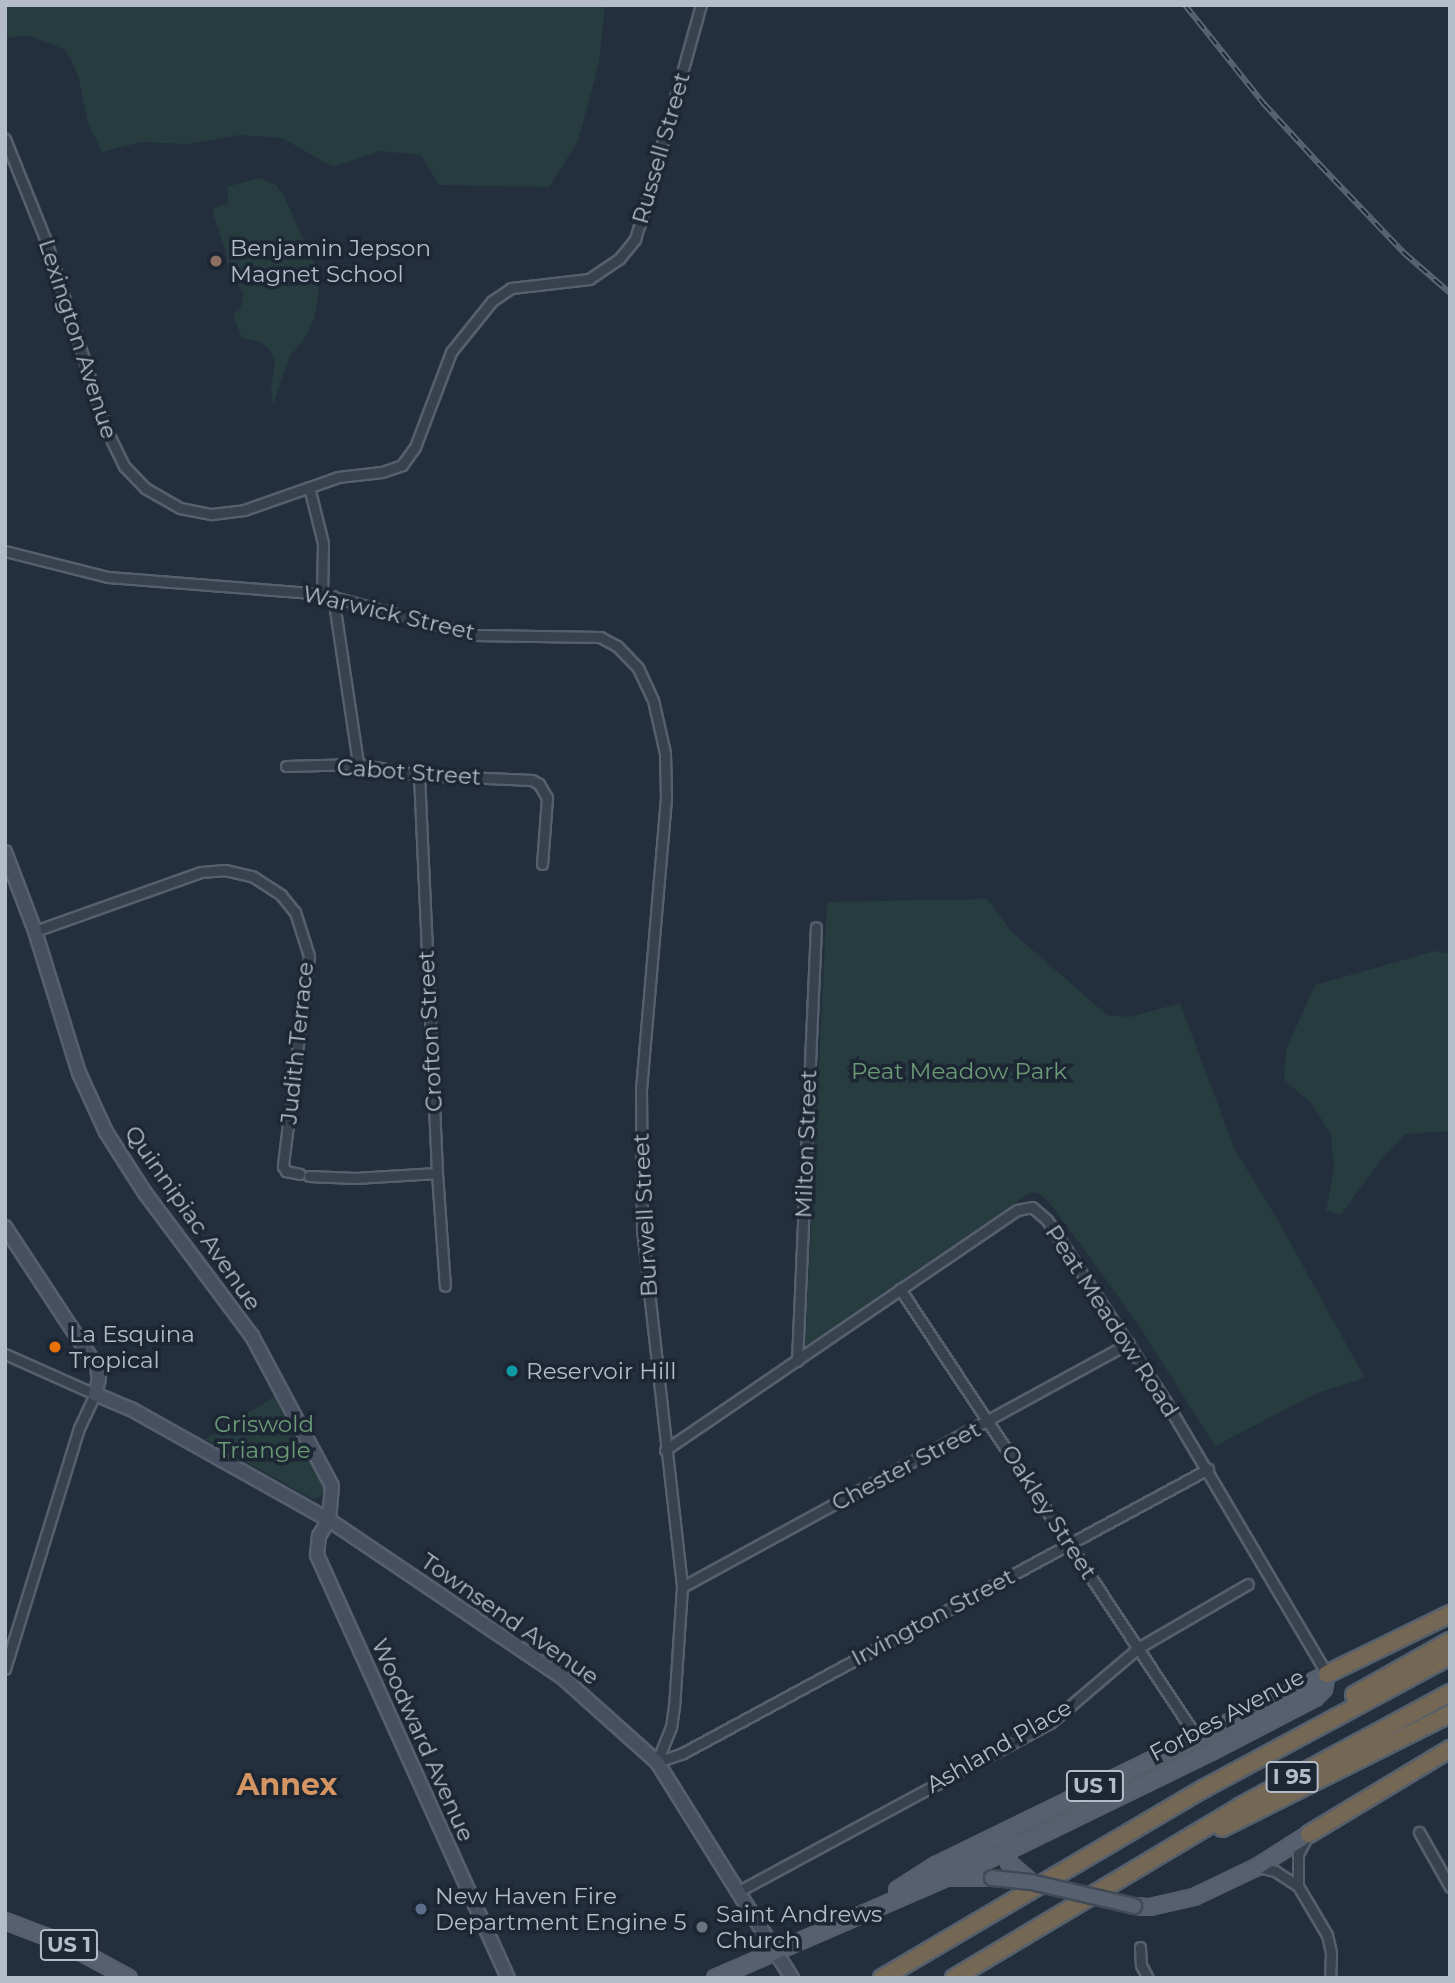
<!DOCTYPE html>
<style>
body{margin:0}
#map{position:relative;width:1455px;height:1983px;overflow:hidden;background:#242f3e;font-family:Montserrat,sans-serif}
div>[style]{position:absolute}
.green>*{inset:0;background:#263c3f}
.roads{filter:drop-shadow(2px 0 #565f6c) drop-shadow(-2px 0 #565f6c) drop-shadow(0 2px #565f6c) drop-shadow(0 -2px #565f6c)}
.street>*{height:9px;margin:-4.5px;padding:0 4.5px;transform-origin:4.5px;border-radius:4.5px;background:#38414e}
.secondary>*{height:12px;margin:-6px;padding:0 6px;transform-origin:6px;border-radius:6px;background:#465061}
.primary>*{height:14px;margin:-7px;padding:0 7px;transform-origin:7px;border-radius:7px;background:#56606e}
.highway>*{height:16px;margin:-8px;padding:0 8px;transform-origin:8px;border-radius:8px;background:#746855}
.rail>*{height:6px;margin-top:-3px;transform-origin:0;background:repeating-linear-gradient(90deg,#1d2633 0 10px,#5a6575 0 20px);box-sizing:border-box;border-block:2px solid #5a6575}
.bridges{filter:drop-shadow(2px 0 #414a57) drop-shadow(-2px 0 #414a57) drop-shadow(0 2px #414a57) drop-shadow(0 -2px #414a57)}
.primary-bridge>*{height:14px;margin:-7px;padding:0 7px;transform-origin:7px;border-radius:7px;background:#56606e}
.dots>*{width:19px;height:19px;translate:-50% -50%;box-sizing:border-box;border:4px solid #1d2633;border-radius:50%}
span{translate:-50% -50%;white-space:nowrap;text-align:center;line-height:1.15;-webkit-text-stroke:7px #1d2633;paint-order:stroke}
.shield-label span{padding:2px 5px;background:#1d2633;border:2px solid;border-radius:5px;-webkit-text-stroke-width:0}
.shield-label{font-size:21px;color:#b4bcc9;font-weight:700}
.street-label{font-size:23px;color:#b4bcc9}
.poi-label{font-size:23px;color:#b4bcc9}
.left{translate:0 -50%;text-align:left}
.park-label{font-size:23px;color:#6b9a76}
.district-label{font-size:30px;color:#d59563;font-weight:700}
.frame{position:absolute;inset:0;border:7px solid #b4bcc9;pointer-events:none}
</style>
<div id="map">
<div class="green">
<i style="clip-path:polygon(5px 5px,605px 5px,599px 63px,578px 141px,549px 187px,439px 185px,421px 155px,380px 151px,333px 167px,282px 138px,240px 135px,188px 144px,142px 142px,102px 152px,88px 123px,78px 75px,66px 50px,27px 35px,5px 38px)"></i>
<i style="clip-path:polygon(259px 178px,276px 185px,282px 192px,314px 263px,319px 293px,314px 319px,307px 335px,289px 358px,273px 405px,271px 389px,275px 361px,270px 350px,260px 342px,242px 338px,233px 314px,241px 307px,243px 292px,229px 277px,226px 252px,213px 214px,214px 208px,228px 203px,227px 187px)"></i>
<i style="clip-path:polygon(987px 899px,1012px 932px,1107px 1015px,1130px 1017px,1180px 1003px,1235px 1150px,1276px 1217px,1365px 1378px,1317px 1393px,1215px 1446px,1136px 1321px,1050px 1203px,1040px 1194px,1031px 1192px,805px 1346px,827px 902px)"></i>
<i style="clip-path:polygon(1435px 951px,1450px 954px,1450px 1131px,1405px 1134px,1380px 1161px,1341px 1215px,1326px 1211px,1334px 1168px,1331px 1134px,1311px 1103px,1284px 1080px,1286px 1050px,1315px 985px)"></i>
<i style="clip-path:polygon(275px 1396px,324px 1485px,324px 1492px,318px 1498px,311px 1498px,205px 1439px)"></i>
</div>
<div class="roads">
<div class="street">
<i style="left:5px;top:139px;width:110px;rotate:68.1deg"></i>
<i style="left:46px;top:241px;width:200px;rotate:72.2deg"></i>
<i style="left:107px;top:431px;width:39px;rotate:64deg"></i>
<i style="left:124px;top:466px;width:30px;rotate:46deg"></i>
<i style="left:145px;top:488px;width:40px;rotate:29.7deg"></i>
<i style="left:180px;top:508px;width:33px;rotate:11deg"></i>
<i style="left:212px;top:514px;width:32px;rotate:-7deg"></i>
<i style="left:244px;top:510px;width:100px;rotate:-19.3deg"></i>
<i style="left:338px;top:477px;width:44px;rotate:-6.5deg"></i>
<i style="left:382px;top:472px;width:21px;rotate:-19deg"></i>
<i style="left:402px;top:465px;width:22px;rotate:-54deg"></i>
<i style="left:415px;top:447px;width:102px;rotate:-69.2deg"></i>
<i style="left:451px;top:352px;width:65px;rotate:-51.2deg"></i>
<i style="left:492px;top:301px;width:23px;rotate:-34deg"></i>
<i style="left:511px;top:288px;width:79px;rotate:-6.6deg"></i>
<i style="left:589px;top:279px;width:36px;rotate:-34deg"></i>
<i style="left:619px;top:259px;width:26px;rotate:-51deg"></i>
<i style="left:635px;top:239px;width:17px;rotate:-73deg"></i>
<i style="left:640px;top:223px;width:226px;rotate:-74.4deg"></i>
<i style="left:309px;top:487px;width:58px;rotate:76deg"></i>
<i style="left:323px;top:543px;width:51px;rotate:91.1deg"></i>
<i style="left:5px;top:551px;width:106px;rotate:14.2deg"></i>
<i style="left:108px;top:577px;width:215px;rotate:4.5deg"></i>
<i style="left:322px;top:594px;width:158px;rotate:15deg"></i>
<i style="left:475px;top:635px;width:125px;rotate:0.9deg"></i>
<i style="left:600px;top:637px;width:19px;rotate:28deg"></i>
<i style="left:617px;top:646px;width:30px;rotate:46deg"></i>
<i style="left:638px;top:668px;width:35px;rotate:65deg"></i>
<i style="left:653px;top:700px;width:54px;rotate:77.2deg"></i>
<i style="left:665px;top:753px;width:45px;rotate:88.7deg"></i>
<i style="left:666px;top:798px;width:292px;rotate:94.9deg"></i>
<i style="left:641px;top:1089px;width:140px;rotate:89.6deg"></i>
<i style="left:642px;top:1229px;width:360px;rotate:83.6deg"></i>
<i style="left:682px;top:1587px;width:119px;rotate:93.8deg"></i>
<i style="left:674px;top:1706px;width:21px;rotate:98deg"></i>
<i style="left:671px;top:1727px;width:38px;rotate:112deg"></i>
<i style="left:333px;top:596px;width:170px;rotate:81.5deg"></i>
<i style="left:286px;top:766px;width:72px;rotate:-1.6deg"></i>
<i style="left:358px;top:764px;width:62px;rotate:10.2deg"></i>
<i style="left:419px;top:775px;width:113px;rotate:2.5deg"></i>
<i style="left:532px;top:780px;width:8px;rotate:30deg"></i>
<i style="left:539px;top:784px;width:16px;rotate:60deg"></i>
<i style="left:547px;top:798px;width:66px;rotate:94.3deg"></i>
<i style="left:419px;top:775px;width:398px;rotate:87.4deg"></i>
<i style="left:437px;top:1173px;width:113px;rotate:86deg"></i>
<i style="left:35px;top:931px;width:176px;rotate:-19.6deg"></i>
<i style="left:201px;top:872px;width:24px;rotate:-5deg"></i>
<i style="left:225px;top:870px;width:28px;rotate:13deg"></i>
<i style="left:252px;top:876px;width:35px;rotate:33deg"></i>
<i style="left:281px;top:895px;width:22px;rotate:51deg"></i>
<i style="left:295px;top:912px;width:46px;rotate:72.3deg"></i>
<i style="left:309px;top:956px;width:212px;rotate:97.1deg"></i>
<i style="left:283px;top:1166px;width:6px;rotate:59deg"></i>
<i style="left:286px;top:1171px;width:14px;rotate:12deg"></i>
<i style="left:309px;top:1176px;width:46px;rotate:2.5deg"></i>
<i style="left:355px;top:1178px;width:82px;rotate:-3.5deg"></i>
<i style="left:900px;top:1289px;width:536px;rotate:56.49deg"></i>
<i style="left:5px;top:1354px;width:98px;rotate:24deg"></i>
<i style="left:95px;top:1394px;width:38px;rotate:115deg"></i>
<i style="left:79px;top:1428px;width:252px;rotate:107.1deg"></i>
<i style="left:797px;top:1361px;width:434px;rotate:-87.5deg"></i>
<i style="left:665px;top:1450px;width:426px;rotate:-34.3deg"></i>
<i style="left:1017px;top:1210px;width:15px;rotate:-11deg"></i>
<i style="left:1032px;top:1207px;width:20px;rotate:41deg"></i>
<i style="left:1047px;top:1220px;width:217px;rotate:56.8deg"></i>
<i style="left:1166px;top:1402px;width:316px;rotate:59.4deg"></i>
<i style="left:682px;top:1587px;width:509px;rotate:-28.63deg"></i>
<i style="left:657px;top:1762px;width:28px;rotate:-19deg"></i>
<i style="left:683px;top:1753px;width:597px;rotate:-28.41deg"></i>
<i style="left:1419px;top:1832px;width:63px;rotate:60.6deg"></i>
<i style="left:1258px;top:1867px;width:17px;rotate:13deg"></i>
<i style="left:1275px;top:1871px;width:27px;rotate:33deg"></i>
<i style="left:1298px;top:1886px;width:57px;rotate:59.4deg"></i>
<i style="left:1327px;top:1935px;width:18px;rotate:77deg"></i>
<i style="left:1331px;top:1953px;width:25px;rotate:92deg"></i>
<i style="left:1298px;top:1886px;width:32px;rotate:-90deg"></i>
<i style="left:1298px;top:1854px;width:19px;rotate:-62deg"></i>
<i style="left:739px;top:1891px;width:353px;rotate:-28.4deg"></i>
<i style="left:1050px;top:1723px;width:116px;rotate:-40.4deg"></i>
<i style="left:1138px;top:1648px;width:127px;rotate:-30.2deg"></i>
<i style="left:1140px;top:1947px;width:18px;rotate:87deg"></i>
<i style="left:1141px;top:1965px;width:15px;rotate:62deg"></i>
</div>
<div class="secondary">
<i style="left:5px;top:852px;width:85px;rotate:69.2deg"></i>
<i style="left:35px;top:931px;width:149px;rotate:72.8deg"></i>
<i style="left:79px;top:1073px;width:65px;rotate:65.4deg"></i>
<i style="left:106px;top:1132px;width:72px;rotate:57.4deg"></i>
<i style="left:145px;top:1193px;width:179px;rotate:53.2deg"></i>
<i style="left:252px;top:1336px;width:170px;rotate:61.9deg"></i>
<i style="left:332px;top:1486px;width:34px;rotate:95deg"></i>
<i style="left:329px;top:1520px;width:19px;rotate:122deg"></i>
<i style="left:319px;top:1536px;width:19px;rotate:96deg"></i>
<i style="left:317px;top:1555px;width:464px;rotate:65.7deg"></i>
<i style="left:5px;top:1227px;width:168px;rotate:56.7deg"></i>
<i style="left:97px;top:1367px;width:12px;rotate:81deg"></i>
<i style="left:99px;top:1379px;width:16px;rotate:105deg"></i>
<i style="left:95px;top:1394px;width:39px;rotate:23deg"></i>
<i style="left:131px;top:1409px;width:227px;rotate:29.3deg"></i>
<i style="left:329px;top:1520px;width:282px;rotate:34deg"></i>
<i style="left:563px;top:1678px;width:126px;rotate:41.8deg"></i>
<i style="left:657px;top:1762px;width:255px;rotate:58deg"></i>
</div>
<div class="primary">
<i style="left:1006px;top:1842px;width:21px;rotate:82deg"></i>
<i style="left:1009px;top:1863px;width:29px;rotate:41deg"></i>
<i style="left:951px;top:1878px;width:41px"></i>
<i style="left:897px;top:1890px;width:46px;rotate:-32.7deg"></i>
<i style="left:936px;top:1865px;width:435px;rotate:-26deg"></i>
<i style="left:1134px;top:1906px;width:16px;rotate:4deg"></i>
<i style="left:1150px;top:1907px;width:45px;rotate:-12.8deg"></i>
<i style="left:1194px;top:1897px;width:70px;rotate:-25.5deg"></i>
<i style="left:1257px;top:1867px;width:62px;rotate:-32.4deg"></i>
<i style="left:5px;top:1921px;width:67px;rotate:20.9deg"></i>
<i style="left:68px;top:1945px;width:69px;rotate:28.4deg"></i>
<i style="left:715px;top:1978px;width:317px;rotate:-23.4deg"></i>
<i style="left:1006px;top:1852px;width:228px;rotate:-26deg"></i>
<i style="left:1211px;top:1752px;width:117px;rotate:-27.4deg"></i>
<i style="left:1315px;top:1698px;width:13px;rotate:-45deg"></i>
<i style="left:1324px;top:1689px;width:15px;rotate:-79deg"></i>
</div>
<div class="highway">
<i style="left:1327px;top:1674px;width:137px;rotate:-26deg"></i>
<i style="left:1354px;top:1695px;width:110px;rotate:-29.4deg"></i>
<i style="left:1222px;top:1828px;width:255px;rotate:-26.6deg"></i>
<i style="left:1309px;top:1834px;width:165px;rotate:-31.1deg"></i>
<i style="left:882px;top:1978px;width:373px;rotate:-30.5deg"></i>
<i style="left:1203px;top:1789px;width:281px;rotate:-28.3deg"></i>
<i style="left:954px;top:1978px;width:335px;rotate:-30.9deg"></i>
<i style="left:1241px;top:1806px;width:238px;rotate:-28.4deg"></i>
</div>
</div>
<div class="rail">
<i style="left:1185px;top:5px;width:127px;rotate:51.4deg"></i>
<i style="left:1264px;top:104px;width:83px;rotate:47.4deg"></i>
<i style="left:1320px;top:165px;width:122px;rotate:46.3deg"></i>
<i style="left:1404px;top:253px;width:61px;rotate:41deg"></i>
</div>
<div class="bridges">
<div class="primary-bridge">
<i style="left:992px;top:1878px;width:39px;rotate:6deg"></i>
<i style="left:1031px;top:1882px;width:106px;rotate:13.1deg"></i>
</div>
</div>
<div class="dots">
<i style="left:216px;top:261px;background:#8d6e63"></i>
<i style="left:55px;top:1347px;background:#e8710a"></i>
<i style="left:512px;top:1371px;background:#0f9aa8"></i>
<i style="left:421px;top:1909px;background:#5c6f8a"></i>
<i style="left:702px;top:1927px;background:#6b7280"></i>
</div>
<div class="shield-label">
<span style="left:1292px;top:1777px">I 95</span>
<span style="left:1095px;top:1786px">US 1</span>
<span style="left:69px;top:1945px">US 1</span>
</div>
<div class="street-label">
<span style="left:661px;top:148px;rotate:-74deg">Russell Street</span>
<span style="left:78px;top:339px;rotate:72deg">Lexington Avenue</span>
<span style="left:389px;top:613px;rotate:13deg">Warwick Street</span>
<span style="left:409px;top:772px;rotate:4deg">Cabot Street</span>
<span style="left:430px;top:1031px;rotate:-93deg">Crofton Street</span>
<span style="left:297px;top:1043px;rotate:-84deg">Judith Terrace</span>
<span style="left:806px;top:1144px;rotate:-88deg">Milton Street</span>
<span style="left:645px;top:1215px;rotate:-93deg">Burwell Street</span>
<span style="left:193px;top:1218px;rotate:55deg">Quinnipiac Avenue</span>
<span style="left:1112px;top:1321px;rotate:57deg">Peat Meadow Road</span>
<span style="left:906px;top:1466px;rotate:-28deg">Chester Street</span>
<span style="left:1049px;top:1512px;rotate:57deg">Oakley Street</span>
<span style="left:933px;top:1617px;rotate:-28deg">Irvington Street</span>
<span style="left:510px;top:1619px;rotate:35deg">Townsend Avenue</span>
<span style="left:1227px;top:1715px;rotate:-28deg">Forbes Avenue</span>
<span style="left:423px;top:1740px;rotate:66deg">Woodward Avenue</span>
<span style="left:999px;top:1746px;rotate:-30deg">Ashland Place</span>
</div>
<div class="poi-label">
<span class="left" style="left:230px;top:261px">Benjamin Jepson<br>Magnet School</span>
<span class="left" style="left:69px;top:1347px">La Esquina<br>Tropical</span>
<span class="left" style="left:526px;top:1371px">Reservoir Hill</span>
<span class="left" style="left:435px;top:1909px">New Haven Fire<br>Department Engine 5</span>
<span class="left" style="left:716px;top:1927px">Saint Andrews<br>Church</span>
</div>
<div class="park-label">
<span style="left:959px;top:1071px">Peat Meadow Park</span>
<span style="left:264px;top:1437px">Griswold<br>Triangle</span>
</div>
<div class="district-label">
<span style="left:287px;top:1785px">Annex</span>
</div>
<div class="frame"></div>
</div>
